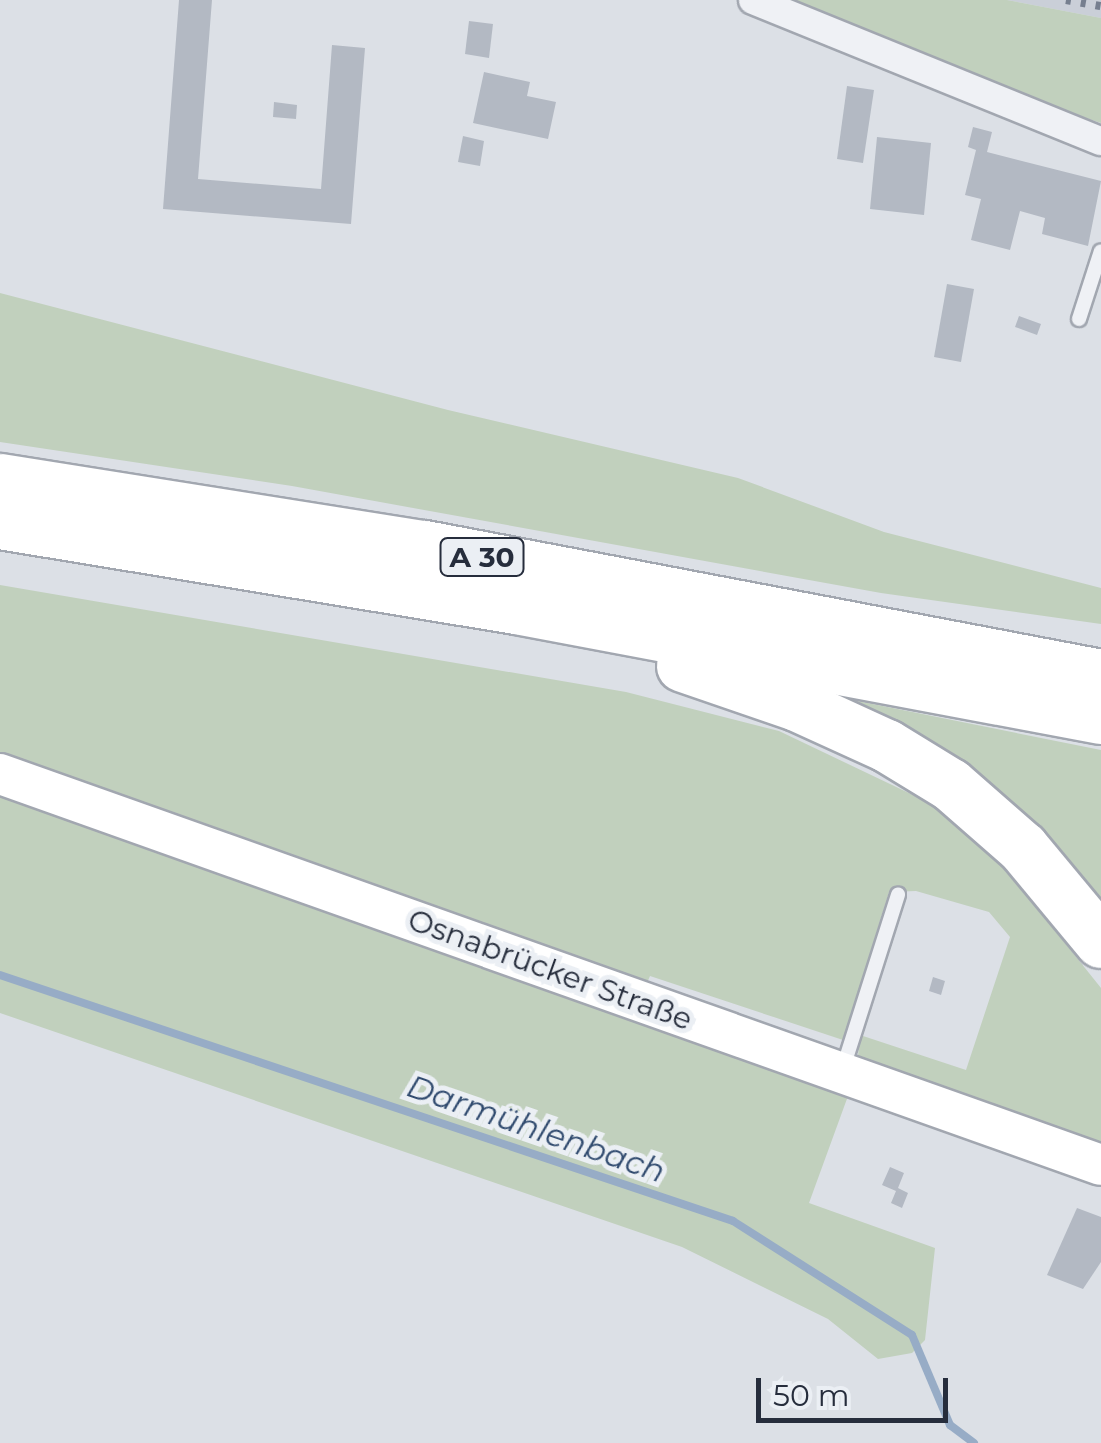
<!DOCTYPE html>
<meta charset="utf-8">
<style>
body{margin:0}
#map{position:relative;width:1101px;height:1443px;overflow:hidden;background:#dce0e6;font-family:Montserrat,sans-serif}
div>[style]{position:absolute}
.built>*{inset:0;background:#cacfd8}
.green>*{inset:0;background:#c1d0bd}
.stream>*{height:8px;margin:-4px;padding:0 4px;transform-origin:4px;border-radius:4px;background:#97acc6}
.building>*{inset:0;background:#b3b9c3}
.roads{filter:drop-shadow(2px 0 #a2a7b0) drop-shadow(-2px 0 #a2a7b0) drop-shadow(0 2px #a2a7b0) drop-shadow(0 -2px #a2a7b0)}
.lane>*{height:14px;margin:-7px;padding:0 7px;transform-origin:7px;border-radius:7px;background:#eff1f5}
.street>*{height:28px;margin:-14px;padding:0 14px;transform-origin:14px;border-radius:14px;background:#eff1f5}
.secondary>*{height:40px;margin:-20px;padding:0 20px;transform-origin:20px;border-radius:20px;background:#fff}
.highway>*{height:52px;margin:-26px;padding:0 26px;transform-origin:26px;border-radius:26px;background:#fff}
.rail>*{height:8px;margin-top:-4px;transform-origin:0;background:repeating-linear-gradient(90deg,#767f8f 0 5px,transparent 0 15px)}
span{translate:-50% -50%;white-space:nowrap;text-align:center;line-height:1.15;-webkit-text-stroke:10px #ebeff4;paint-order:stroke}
.shield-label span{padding:2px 8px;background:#ebeff4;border:2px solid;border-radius:8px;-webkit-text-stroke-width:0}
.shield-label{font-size:28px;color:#262d3c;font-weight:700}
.street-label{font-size:30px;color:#262d3c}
.water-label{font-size:32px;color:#314b6f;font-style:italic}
.scale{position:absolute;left:756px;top:1378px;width:192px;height:45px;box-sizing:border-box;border:5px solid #262d3c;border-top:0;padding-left:12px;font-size:30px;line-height:35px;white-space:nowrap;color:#262d3c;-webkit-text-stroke:8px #ebeff4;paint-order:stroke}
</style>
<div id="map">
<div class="built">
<i style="clip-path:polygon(1007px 0,1101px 0,1101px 18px)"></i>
</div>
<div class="green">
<i style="clip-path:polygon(790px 0,1007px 0,1101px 18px,1101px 123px,1013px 94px)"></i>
<i style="clip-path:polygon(0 293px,448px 410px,738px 478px,884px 532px,1101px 588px,1101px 624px,881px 593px,292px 486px,0 442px)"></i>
<i style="clip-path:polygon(0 585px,626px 692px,779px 731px,934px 805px,1005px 868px,1101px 988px,1101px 1142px,858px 1056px,860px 1035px,966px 1070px,1010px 937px,989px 912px,916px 891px,889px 892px,843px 1040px,650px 976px,634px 1013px,848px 1096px,809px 1203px,935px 1248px,925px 1340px,912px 1353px,878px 1359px,828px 1319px,682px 1247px,0 1013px)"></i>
<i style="clip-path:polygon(813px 692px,1101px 750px,1101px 924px)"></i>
</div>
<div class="stream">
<i style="left:0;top:975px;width:773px;rotate:18.55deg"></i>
<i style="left:733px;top:1221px;width:212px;rotate:32.5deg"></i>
<i style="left:912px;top:1335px;width:98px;rotate:67.1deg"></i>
<i style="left:950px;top:1425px;width:30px;rotate:37deg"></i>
</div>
<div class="building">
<i style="clip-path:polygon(179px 0,212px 0,198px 179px,321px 189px,332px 45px,365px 48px,351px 224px,163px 209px)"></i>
<i style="clip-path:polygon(469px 21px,493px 24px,489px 58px,465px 54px)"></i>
<i style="clip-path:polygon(484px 72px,530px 82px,527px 96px,556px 102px,548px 139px,473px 123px)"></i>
<i style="clip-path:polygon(847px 86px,874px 90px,863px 163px,837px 159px)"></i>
<i style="clip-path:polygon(274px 102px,297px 105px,296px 119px,273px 117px)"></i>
<i style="clip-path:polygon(973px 127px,992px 132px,987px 152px,1101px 181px,1088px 246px,1042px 234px,1045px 218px,1020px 211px,1010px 250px,971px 240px,981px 199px,965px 195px,976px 150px,968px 147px)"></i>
<i style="clip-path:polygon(463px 136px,484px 141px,480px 166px,458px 162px)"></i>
<i style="clip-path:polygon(877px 137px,931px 143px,924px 215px,870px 209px)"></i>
<i style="clip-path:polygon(947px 284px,974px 289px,961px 362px,934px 357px)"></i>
<i style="clip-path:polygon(1019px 316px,1041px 324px,1037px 335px,1015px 327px)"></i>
<i style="clip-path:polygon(933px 977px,945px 981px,941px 995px,929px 991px)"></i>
<i style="clip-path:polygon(890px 1167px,904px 1173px,898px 1188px,908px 1193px,902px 1208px,891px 1203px,896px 1191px,882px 1185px)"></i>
<i style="clip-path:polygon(1077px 1208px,1101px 1217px,1101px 1262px,1083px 1289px,1047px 1275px)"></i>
</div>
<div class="roads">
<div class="lane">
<i style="left:1079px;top:319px;width:71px;rotate:-72.1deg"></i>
<i style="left:843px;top:1068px;width:182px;rotate:-72.4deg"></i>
</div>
<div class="street">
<i style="left:753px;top:0;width:375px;rotate:22.1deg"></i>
</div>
<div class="secondary">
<i style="left:0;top:774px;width:1168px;rotate:19.55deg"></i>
</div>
<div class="highway">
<i style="left:0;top:480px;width:430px;rotate:9deg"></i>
<i style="left:425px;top:547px;width:688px;rotate:10.8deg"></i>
<i style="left:0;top:523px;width:523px;rotate:9.35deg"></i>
<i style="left:516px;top:608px;width:595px;rotate:10.65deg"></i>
<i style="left:683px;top:666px;width:120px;rotate:18.9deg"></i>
<i style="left:797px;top:705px;width:99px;rotate:24.5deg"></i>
<i style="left:887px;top:746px;width:75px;rotate:31.4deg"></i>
<i style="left:951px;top:785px;width:96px;rotate:41.2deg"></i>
<i style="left:1023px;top:848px;width:122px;rotate:50.3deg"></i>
</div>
</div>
<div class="rail">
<i style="left:1066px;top:0;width:36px;rotate:10deg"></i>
</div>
<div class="shield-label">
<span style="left:482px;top:557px">A 30</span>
</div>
<div class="street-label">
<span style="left:550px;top:970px;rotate:20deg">Osnabrücker Straße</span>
</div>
<div class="water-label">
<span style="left:536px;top:1129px;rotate:19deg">Darmühlenbach</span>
</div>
<div class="scale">50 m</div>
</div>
